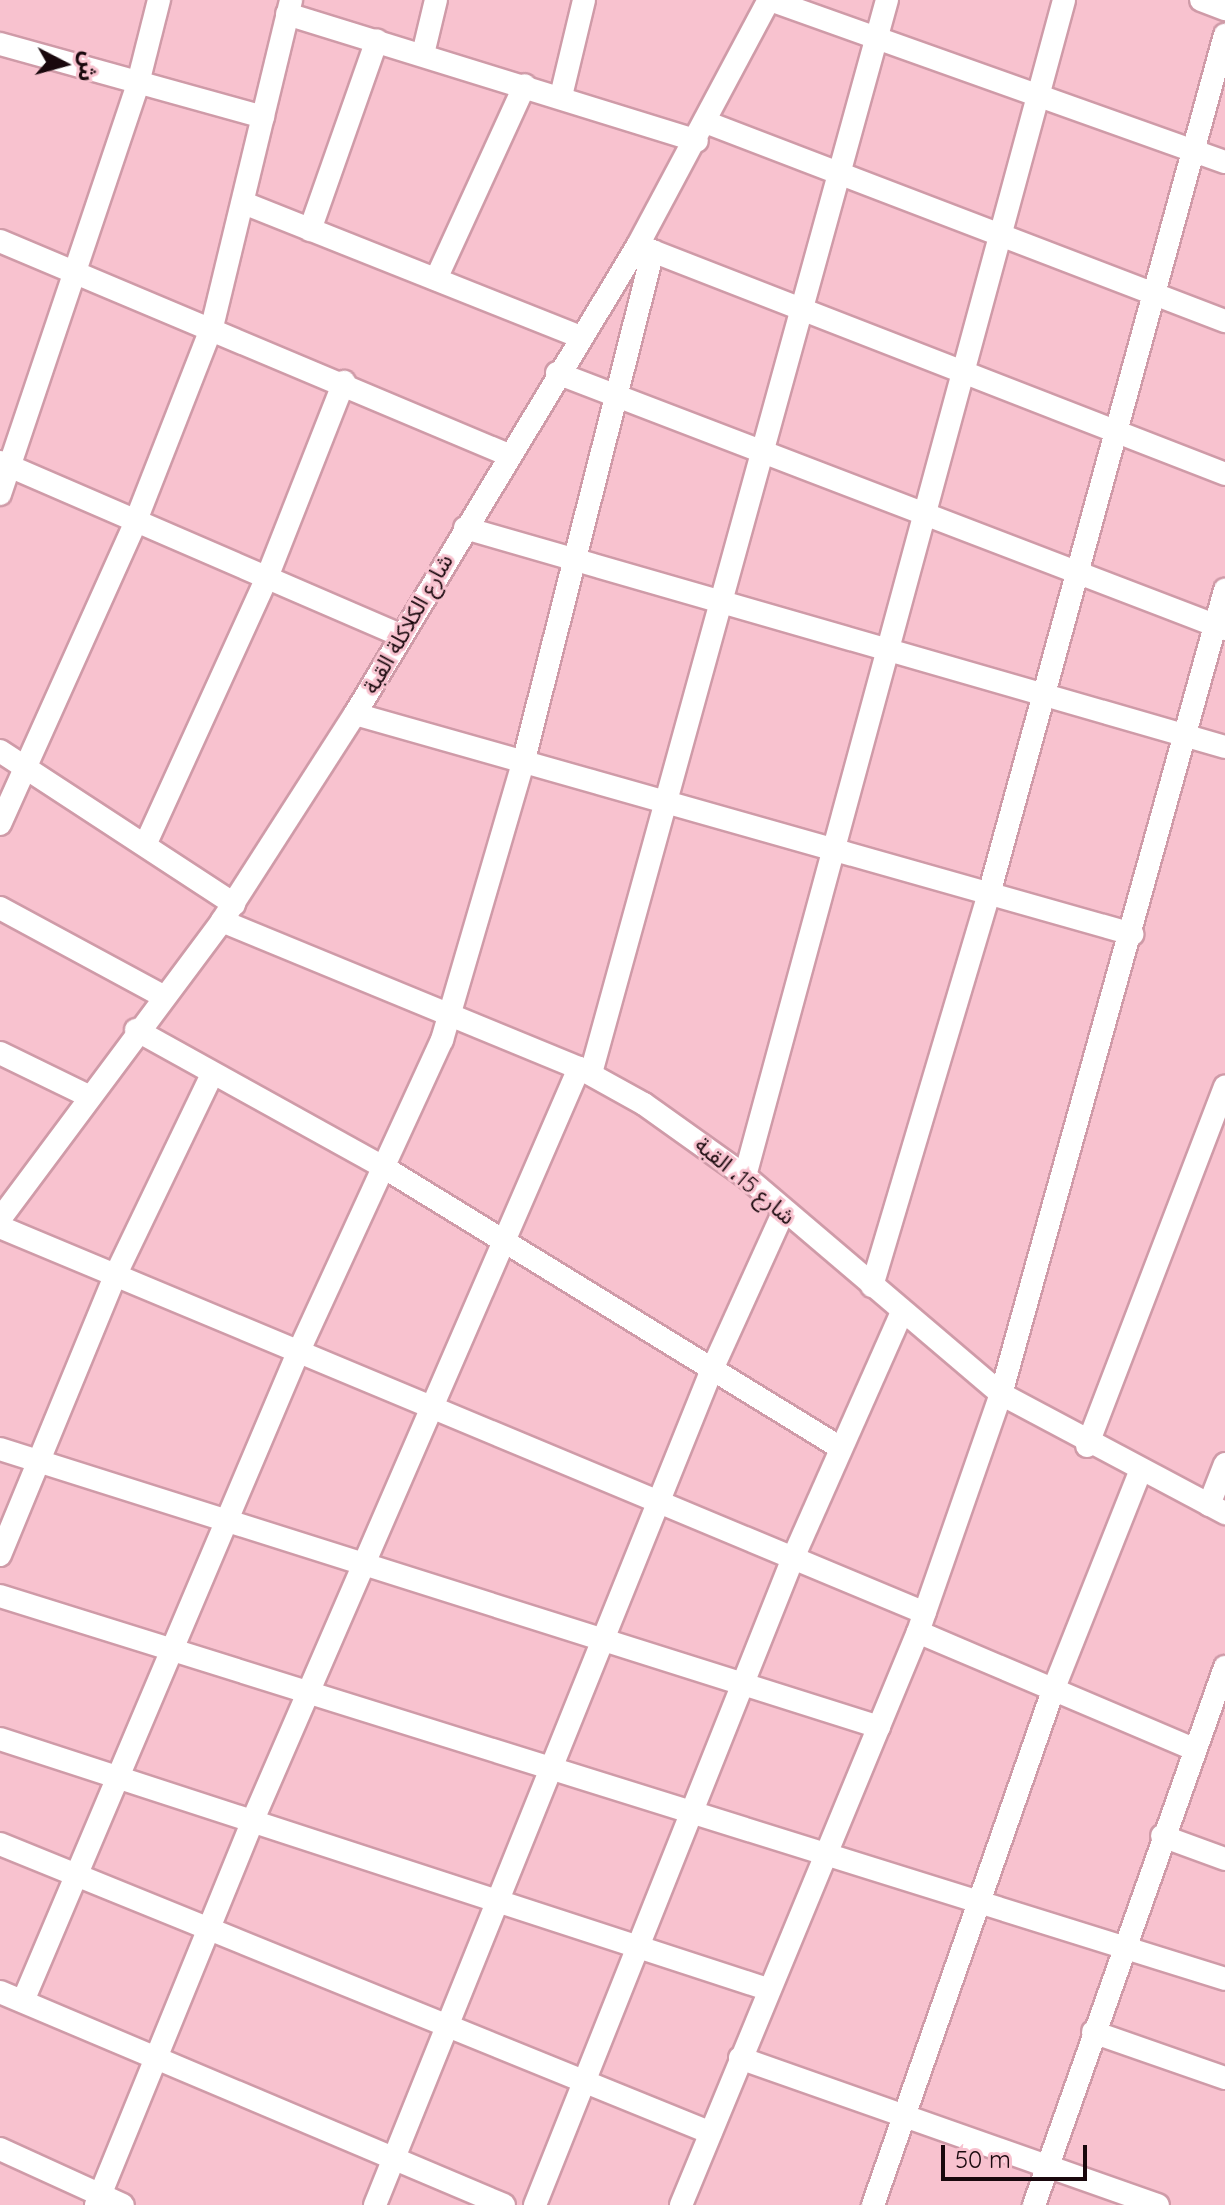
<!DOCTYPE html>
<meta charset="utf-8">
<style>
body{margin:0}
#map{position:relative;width:1225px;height:2205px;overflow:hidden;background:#f8c2cf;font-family:Quicksand,"Noto Sans Arabic",sans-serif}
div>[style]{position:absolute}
.roads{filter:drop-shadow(2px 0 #cf9ba8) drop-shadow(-2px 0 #cf9ba8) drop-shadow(0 2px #cf9ba8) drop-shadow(0 -2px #cf9ba8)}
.minor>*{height:22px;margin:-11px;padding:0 11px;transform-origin:11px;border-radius:11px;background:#fff}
span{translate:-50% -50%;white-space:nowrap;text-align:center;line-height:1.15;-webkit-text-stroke:6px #f8c2cf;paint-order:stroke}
.street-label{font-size:22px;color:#19080d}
.north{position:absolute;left:24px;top:24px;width:80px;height:80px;-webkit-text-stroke:6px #f8c2cf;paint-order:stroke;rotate:96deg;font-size:22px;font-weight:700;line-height:32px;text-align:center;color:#19080d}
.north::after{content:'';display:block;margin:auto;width:28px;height:36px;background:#19080d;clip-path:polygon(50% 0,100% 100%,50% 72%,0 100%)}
.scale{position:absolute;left:941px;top:2145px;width:146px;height:36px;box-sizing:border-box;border:4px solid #19080d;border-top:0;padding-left:10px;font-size:24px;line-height:28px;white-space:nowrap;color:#19080d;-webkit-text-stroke:6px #f8c2cf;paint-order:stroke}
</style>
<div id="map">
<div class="roads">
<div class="minor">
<i style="left:770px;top:0;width:483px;rotate:19.6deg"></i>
<i style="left:1201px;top:0;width:26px;rotate:21deg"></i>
<i style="left:287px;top:14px;width:429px;rotate:17.2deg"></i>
<i style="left:0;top:44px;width:273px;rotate:15.5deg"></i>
<i style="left:423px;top:54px;width:56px;rotate:-76.5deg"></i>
<i style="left:561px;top:96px;width:99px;rotate:-76.5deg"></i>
<i style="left:708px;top:123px;width:554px;rotate:20.96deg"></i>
<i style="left:244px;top:203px;width:362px;rotate:21.7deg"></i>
<i style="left:310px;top:230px;width:201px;rotate:-70.6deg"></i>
<i style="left:0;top:241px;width:549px;rotate:22.83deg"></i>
<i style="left:642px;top:247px;width:626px;rotate:21.27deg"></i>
<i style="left:436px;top:279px;width:213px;rotate:-65.4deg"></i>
<i style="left:557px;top:373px;width:715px;rotate:20.97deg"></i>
<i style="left:0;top:462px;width:438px;rotate:23.4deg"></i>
<i style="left:0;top:494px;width:434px;rotate:-71.4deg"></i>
<i style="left:138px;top:83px;width:86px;rotate:-75.8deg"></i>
<i style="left:465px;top:528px;width:791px;rotate:16.07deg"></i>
<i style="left:355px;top:714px;width:808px;rotate:15.81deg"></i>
<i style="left:0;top:751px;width:280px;rotate:33.2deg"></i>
<i style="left:0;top:824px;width:330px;rotate:-65.8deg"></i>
<i style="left:135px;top:523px;width:211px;rotate:-68.6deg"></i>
<i style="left:212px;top:327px;width:336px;rotate:-76.4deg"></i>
<i style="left:146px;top:843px;width:289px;rotate:-65.5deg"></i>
<i style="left:266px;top:580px;width:213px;rotate:-68.5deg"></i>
<i style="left:0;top:908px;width:185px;rotate:28.4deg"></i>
<i style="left:222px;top:921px;width:386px;rotate:22.4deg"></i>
<i style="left:579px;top:1068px;width:74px;rotate:29deg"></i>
<i style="left:644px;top:1104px;width:124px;rotate:35.5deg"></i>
<i style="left:745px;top:1176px;width:336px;rotate:40.4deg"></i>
<i style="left:1001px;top:1394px;width:254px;rotate:28deg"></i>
<i style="left:136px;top:1030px;width:285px;rotate:29deg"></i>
<i style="left:385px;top:1168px;width:533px;rotate:31.57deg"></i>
<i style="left:0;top:1053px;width:98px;rotate:26deg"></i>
<i style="left:591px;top:1073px;width:1113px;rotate:-74.58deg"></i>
<i style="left:745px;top:1176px;width:1218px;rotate:-74.82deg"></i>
<i style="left:0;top:1219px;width:372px;rotate:-53.3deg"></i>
<i style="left:222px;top:921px;width:246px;rotate:-57.3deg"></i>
<i style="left:355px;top:714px;width:548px;rotate:-58.89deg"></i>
<i style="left:638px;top:245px;width:278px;rotate:-61.9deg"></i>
<i style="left:0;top:1227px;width:1002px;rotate:22.65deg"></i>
<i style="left:872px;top:1286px;width:409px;rotate:-73.4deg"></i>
<i style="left:989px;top:894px;width:891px;rotate:-74.64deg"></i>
<i style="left:1087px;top:1446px;width:385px;rotate:-69deg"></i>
<i style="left:0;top:1449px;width:922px;rotate:17.55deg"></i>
<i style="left:1209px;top:1505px;width:44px;rotate:-68.7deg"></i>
<i style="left:0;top:1555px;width:300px;rotate:-67.6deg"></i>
<i style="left:114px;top:1278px;width:224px;rotate:-64.3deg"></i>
<i style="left:0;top:1596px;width:1283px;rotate:17.36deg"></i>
<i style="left:918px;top:1632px;width:299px;rotate:23deg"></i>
<i style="left:0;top:1739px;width:807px;rotate:18.05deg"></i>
<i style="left:1162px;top:1836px;width:67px;rotate:20.1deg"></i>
<i style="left:0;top:1844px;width:767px;rotate:22.12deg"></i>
<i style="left:0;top:1992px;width:547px;rotate:22.91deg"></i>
<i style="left:23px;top:2001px;width:702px;rotate:-67.02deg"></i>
<i style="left:297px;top:1355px;width:347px;rotate:-65.3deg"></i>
<i style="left:442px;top:1040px;width:293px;rotate:-73.7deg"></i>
<i style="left:524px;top:759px;width:524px;rotate:-75.75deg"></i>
<i style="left:1093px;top:2032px;width:140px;rotate:19.2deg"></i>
<i style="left:740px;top:2058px;width:443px;rotate:19.4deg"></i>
<i style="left:0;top:2149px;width:135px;rotate:24.5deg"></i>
<i style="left:96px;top:2205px;width:414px;rotate:-67.8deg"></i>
<i style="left:252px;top:1822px;width:822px;rotate:-66.55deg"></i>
<i style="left:375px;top:2205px;width:896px;rotate:-68.04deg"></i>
<i style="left:710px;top:1374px;width:177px;rotate:-65.6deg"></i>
<i style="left:535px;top:2205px;width:697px;rotate:-68.26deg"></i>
<i style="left:793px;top:1558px;width:269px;rotate:-66.1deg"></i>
<i style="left:681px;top:2205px;width:620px;rotate:-67.53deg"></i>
<i style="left:918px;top:1632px;width:252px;rotate:-70.8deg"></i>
<i style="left:1001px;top:1394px;width:835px;rotate:-74.43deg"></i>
<i style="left:873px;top:2205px;width:548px;rotate:-70.71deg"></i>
<i style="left:1054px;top:1688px;width:232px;rotate:-68.3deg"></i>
<i style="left:1034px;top:2205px;width:571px;rotate:-70.45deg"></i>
</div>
</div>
<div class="street-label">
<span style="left:408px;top:624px;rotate:-60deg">شارع الكلاكلة القبة</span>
<span style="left:745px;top:1181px;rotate:40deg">شارع 15، القبة</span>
</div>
<div class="north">ش</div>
<div class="scale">50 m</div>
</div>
